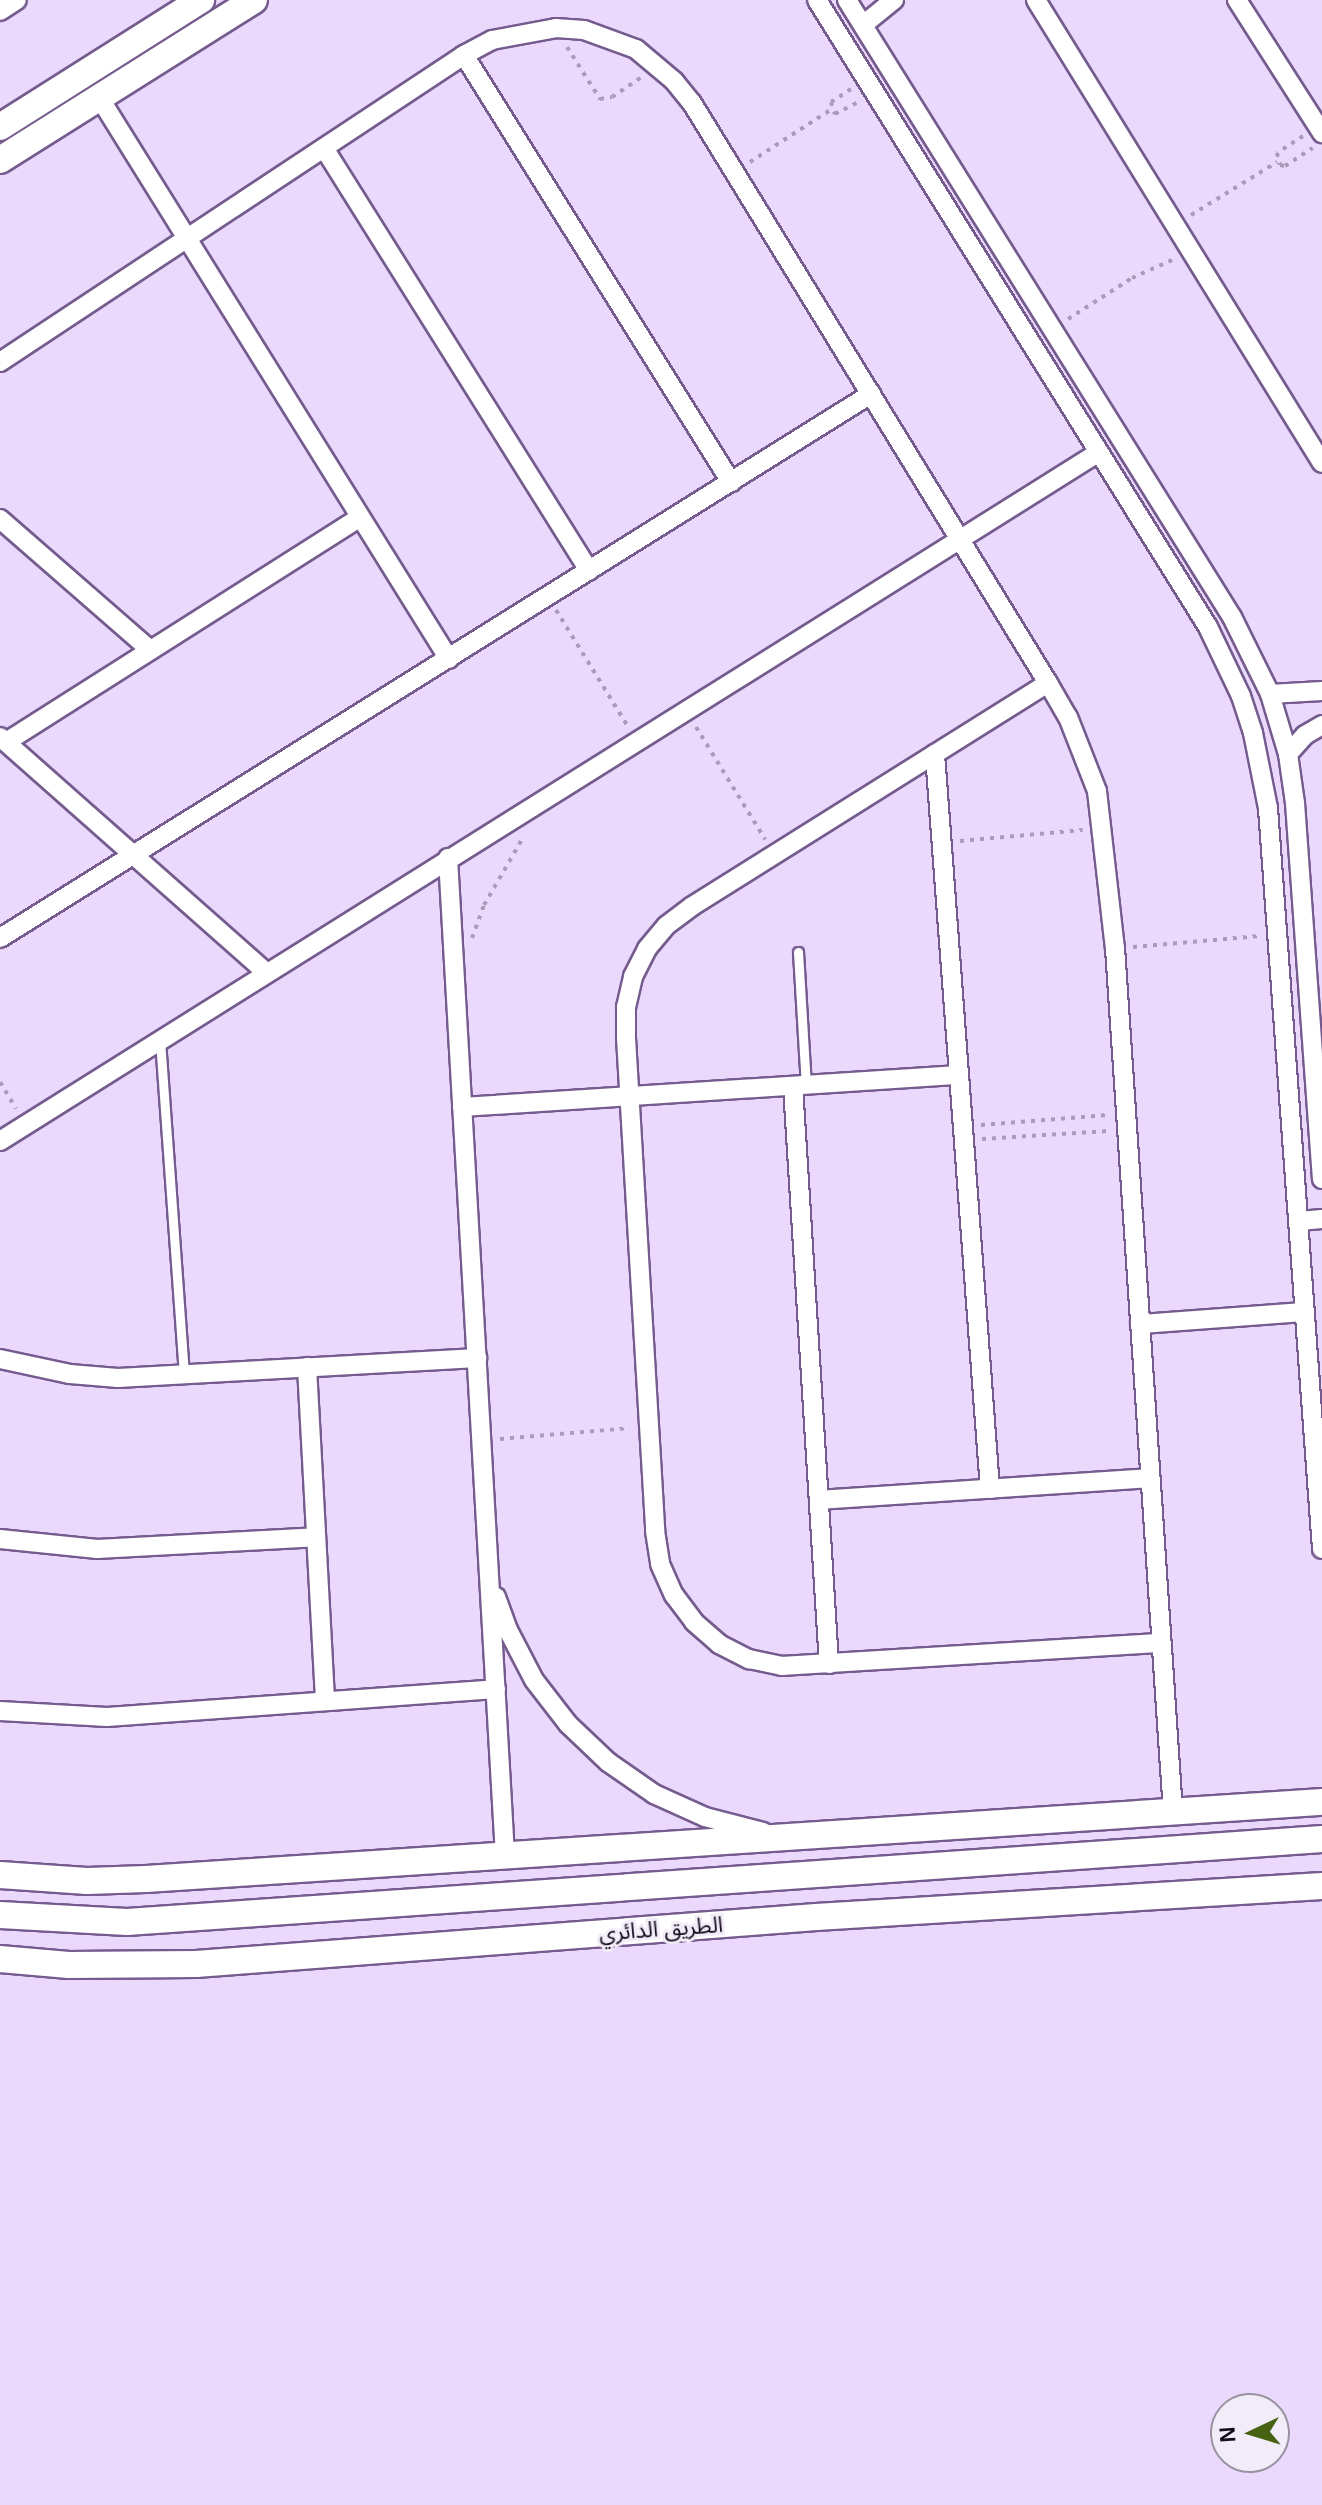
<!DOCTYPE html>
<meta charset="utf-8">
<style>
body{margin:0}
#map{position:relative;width:1322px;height:2505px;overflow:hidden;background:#ead9fc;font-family:Arial,"Noto Sans Arabic",sans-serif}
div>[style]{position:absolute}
.path>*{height:4px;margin-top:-2px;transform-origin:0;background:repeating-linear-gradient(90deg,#aa9bb9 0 4px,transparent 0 10px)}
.roads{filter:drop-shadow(2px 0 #755b8e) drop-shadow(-2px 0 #755b8e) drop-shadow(0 2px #755b8e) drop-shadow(0 -2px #755b8e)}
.lane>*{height:9px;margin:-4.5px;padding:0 4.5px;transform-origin:4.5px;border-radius:4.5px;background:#fff}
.street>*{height:18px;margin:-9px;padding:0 9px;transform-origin:9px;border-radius:9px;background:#fff}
.secondary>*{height:26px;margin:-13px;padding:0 13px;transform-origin:13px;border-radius:13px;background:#fff}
span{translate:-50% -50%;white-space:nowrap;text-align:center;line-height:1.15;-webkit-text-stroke:6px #f1ecf7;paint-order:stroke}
.street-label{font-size:22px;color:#150b1e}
.north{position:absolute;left:1210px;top:2393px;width:80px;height:80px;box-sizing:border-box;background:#f1ecf7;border:2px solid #9992a0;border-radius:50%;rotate:266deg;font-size:22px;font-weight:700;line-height:32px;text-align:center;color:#150b1e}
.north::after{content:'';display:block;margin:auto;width:28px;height:36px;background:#476212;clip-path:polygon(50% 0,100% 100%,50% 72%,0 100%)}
</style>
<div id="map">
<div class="path">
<i style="left:567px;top:47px;width:62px;rotate:57.6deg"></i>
<i style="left:600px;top:99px;width:12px;rotate:-9deg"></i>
<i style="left:612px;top:97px;width:37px;rotate:-34deg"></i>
<i style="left:851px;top:89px;width:24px;rotate:147deg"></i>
<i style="left:831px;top:102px;width:13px;rotate:72deg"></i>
<i style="left:835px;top:114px;width:29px;rotate:-27deg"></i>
<i style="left:1303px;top:136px;width:31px;rotate:147deg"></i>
<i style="left:1277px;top:153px;width:12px;rotate:76deg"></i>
<i style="left:1280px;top:165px;width:5px;rotate:11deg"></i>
<i style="left:1285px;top:166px;width:33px;rotate:-33deg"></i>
<i style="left:750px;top:162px;width:98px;rotate:-32.9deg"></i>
<i style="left:1191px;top:215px;width:101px;rotate:-31.6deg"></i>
<i style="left:1068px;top:319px;width:76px;rotate:-32.6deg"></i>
<i style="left:1132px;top:278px;width:46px;rotate:-24.3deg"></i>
<i style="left:556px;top:610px;width:135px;rotate:58.3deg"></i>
<i style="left:696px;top:727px;width:132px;rotate:58.4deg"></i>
<i style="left:960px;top:841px;width:123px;rotate:-5.1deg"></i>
<i style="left:472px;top:938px;width:35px;rotate:-70deg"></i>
<i style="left:484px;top:905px;width:80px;rotate:-59.9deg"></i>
<i style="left:1133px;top:947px;width:127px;rotate:-5deg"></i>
<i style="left:0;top:1082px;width:31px;rotate:59deg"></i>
<i style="left:981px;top:1125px;width:127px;rotate:-4.5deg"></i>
<i style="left:982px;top:1139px;width:127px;rotate:-3.6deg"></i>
<i style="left:500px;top:1439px;width:130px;rotate:-4.8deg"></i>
</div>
<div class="roads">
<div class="lane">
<i style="left:798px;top:952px;width:133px;rotate:86.6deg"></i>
<i style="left:160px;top:1040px;width:335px;rotate:85.9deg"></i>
</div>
<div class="street">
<i style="left:817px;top:0;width:739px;rotate:58.05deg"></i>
<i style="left:1208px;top:627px;width:76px;rotate:64.4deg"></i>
<i style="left:1241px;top:696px;width:39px;rotate:72deg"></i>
<i style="left:1253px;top:733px;width:76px;rotate:78.7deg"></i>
<i style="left:1268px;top:808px;width:743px;rotate:85.83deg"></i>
<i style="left:847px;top:0;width:727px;rotate:58.04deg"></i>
<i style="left:1232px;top:617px;width:86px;rotate:63.7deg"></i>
<i style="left:1270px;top:694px;width:63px;rotate:73.3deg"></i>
<i style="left:1288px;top:754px;width:49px;rotate:81.9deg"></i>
<i style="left:1295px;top:803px;width:377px;rotate:85.9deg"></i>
<i style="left:1036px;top:0;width:544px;rotate:58.3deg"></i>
<i style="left:1237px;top:0;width:158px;rotate:57.4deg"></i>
<i style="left:0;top:11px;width:20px;rotate:-33deg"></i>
<i style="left:863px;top:25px;width:40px;rotate:-39deg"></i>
<i style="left:464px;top:55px;width:504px;rotate:57.98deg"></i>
<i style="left:99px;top:97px;width:662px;rotate:58.09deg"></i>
<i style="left:324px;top:148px;width:499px;rotate:57.9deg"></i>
<i style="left:0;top:362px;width:556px;rotate:-33.49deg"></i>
<i style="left:464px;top:55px;width:32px;rotate:-28deg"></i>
<i style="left:492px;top:40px;width:65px;rotate:-10.6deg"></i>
<i style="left:556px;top:28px;width:28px;rotate:4deg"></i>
<i style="left:584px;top:30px;width:55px;rotate:20.1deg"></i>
<i style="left:636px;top:49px;width:50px;rotate:40.1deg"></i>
<i style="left:674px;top:81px;width:28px;rotate:51deg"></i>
<i style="left:692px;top:103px;width:681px;rotate:58.46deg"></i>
<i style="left:1048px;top:683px;width:39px;rotate:60deg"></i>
<i style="left:1068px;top:717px;width:79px;rotate:68.6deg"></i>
<i style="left:1097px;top:791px;width:158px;rotate:83.5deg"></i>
<i style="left:1115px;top:948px;width:867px;rotate:86.16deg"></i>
<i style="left:0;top:519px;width:199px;rotate:41.1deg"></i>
<i style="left:1048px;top:683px;width:421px;rotate:147.9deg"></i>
<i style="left:691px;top:907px;width:31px;rotate:143deg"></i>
<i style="left:666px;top:926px;width:30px;rotate:130deg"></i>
<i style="left:647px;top:949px;width:31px;rotate:117deg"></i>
<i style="left:633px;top:977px;width:31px;rotate:103deg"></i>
<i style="left:626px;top:1007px;width:31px;rotate:90deg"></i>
<i style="left:626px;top:1038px;width:494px;rotate:86.6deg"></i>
<i style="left:655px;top:1531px;width:33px;rotate:81deg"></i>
<i style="left:660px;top:1564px;width:34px;rotate:66deg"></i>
<i style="left:674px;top:1595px;width:34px;rotate:53deg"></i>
<i style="left:694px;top:1622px;width:33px;rotate:41deg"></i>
<i style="left:719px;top:1644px;width:34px;rotate:27deg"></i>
<i style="left:749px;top:1659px;width:34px;rotate:12deg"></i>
<i style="left:782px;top:1666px;width:380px;rotate:-3.5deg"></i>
<i style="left:1270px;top:694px;width:52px;rotate:-3.3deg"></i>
<i style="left:0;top:737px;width:356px;rotate:41.5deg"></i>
<i style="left:6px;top:742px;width:419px;rotate:-32.4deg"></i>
<i style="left:935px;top:754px;width:737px;rotate:85.72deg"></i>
<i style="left:1288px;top:754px;width:25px;rotate:-48deg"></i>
<i style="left:1305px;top:735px;width:20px;rotate:-30deg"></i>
<i style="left:448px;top:858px;width:1001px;rotate:86.73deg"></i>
<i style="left:0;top:938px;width:1027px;rotate:-31.99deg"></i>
<i style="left:793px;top:1086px;width:579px;rotate:86.44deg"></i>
<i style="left:462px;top:1107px;width:498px;rotate:-3.7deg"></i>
<i style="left:0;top:1141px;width:1297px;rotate:-32.08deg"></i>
<i style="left:1299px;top:1221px;width:23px;rotate:-5deg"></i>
<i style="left:1140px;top:1324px;width:165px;rotate:-4.2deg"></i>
<i style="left:0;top:1359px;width:72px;rotate:12.1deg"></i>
<i style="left:70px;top:1374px;width:48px;rotate:4.8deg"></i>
<i style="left:118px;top:1378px;width:360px;rotate:-3.2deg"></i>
<i style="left:307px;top:1367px;width:334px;rotate:86.9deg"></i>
<i style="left:819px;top:1500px;width:332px;rotate:-3.8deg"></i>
<i style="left:0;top:1539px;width:98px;rotate:5.9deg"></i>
<i style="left:97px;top:1549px;width:219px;rotate:-3.1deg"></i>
<i style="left:496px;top:1597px;width:35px;rotate:70deg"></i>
<i style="left:508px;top:1630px;width:56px;rotate:62.5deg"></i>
<i style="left:534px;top:1680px;width:56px;rotate:52.3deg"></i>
<i style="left:568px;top:1724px;width:55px;rotate:43.5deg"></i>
<i style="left:608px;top:1762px;width:56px;rotate:34.8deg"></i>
<i style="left:654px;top:1794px;width:56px;rotate:24.3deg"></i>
<i style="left:705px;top:1817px;width:60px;rotate:14.5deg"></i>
<i style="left:0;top:1711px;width:107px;rotate:3.2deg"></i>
<i style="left:107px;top:1717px;width:390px;rotate:-4.1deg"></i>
</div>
<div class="secondary">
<i style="left:0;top:127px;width:238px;rotate:-32.3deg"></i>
<i style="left:0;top:160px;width:300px;rotate:-32.2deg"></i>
<i style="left:0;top:1875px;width:87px;rotate:3.9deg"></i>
<i style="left:87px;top:1881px;width:59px;rotate:-1.9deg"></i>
<i style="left:146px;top:1879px;width:1179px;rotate:-3.75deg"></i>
<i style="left:0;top:1915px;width:127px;rotate:3.2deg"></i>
<i style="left:127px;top:1922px;width:1198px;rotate:-3.97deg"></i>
<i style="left:0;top:1959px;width:69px;rotate:5deg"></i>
<i style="left:69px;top:1965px;width:127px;rotate:-0.5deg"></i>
<i style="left:196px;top:1964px;width:622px;rotate:-4.34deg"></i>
<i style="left:816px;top:1917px;width:507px;rotate:-3.51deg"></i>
</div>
</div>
<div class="street-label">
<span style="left:661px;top:1929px;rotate:-4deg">الطريق الدائري</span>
</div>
<div class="north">N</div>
</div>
